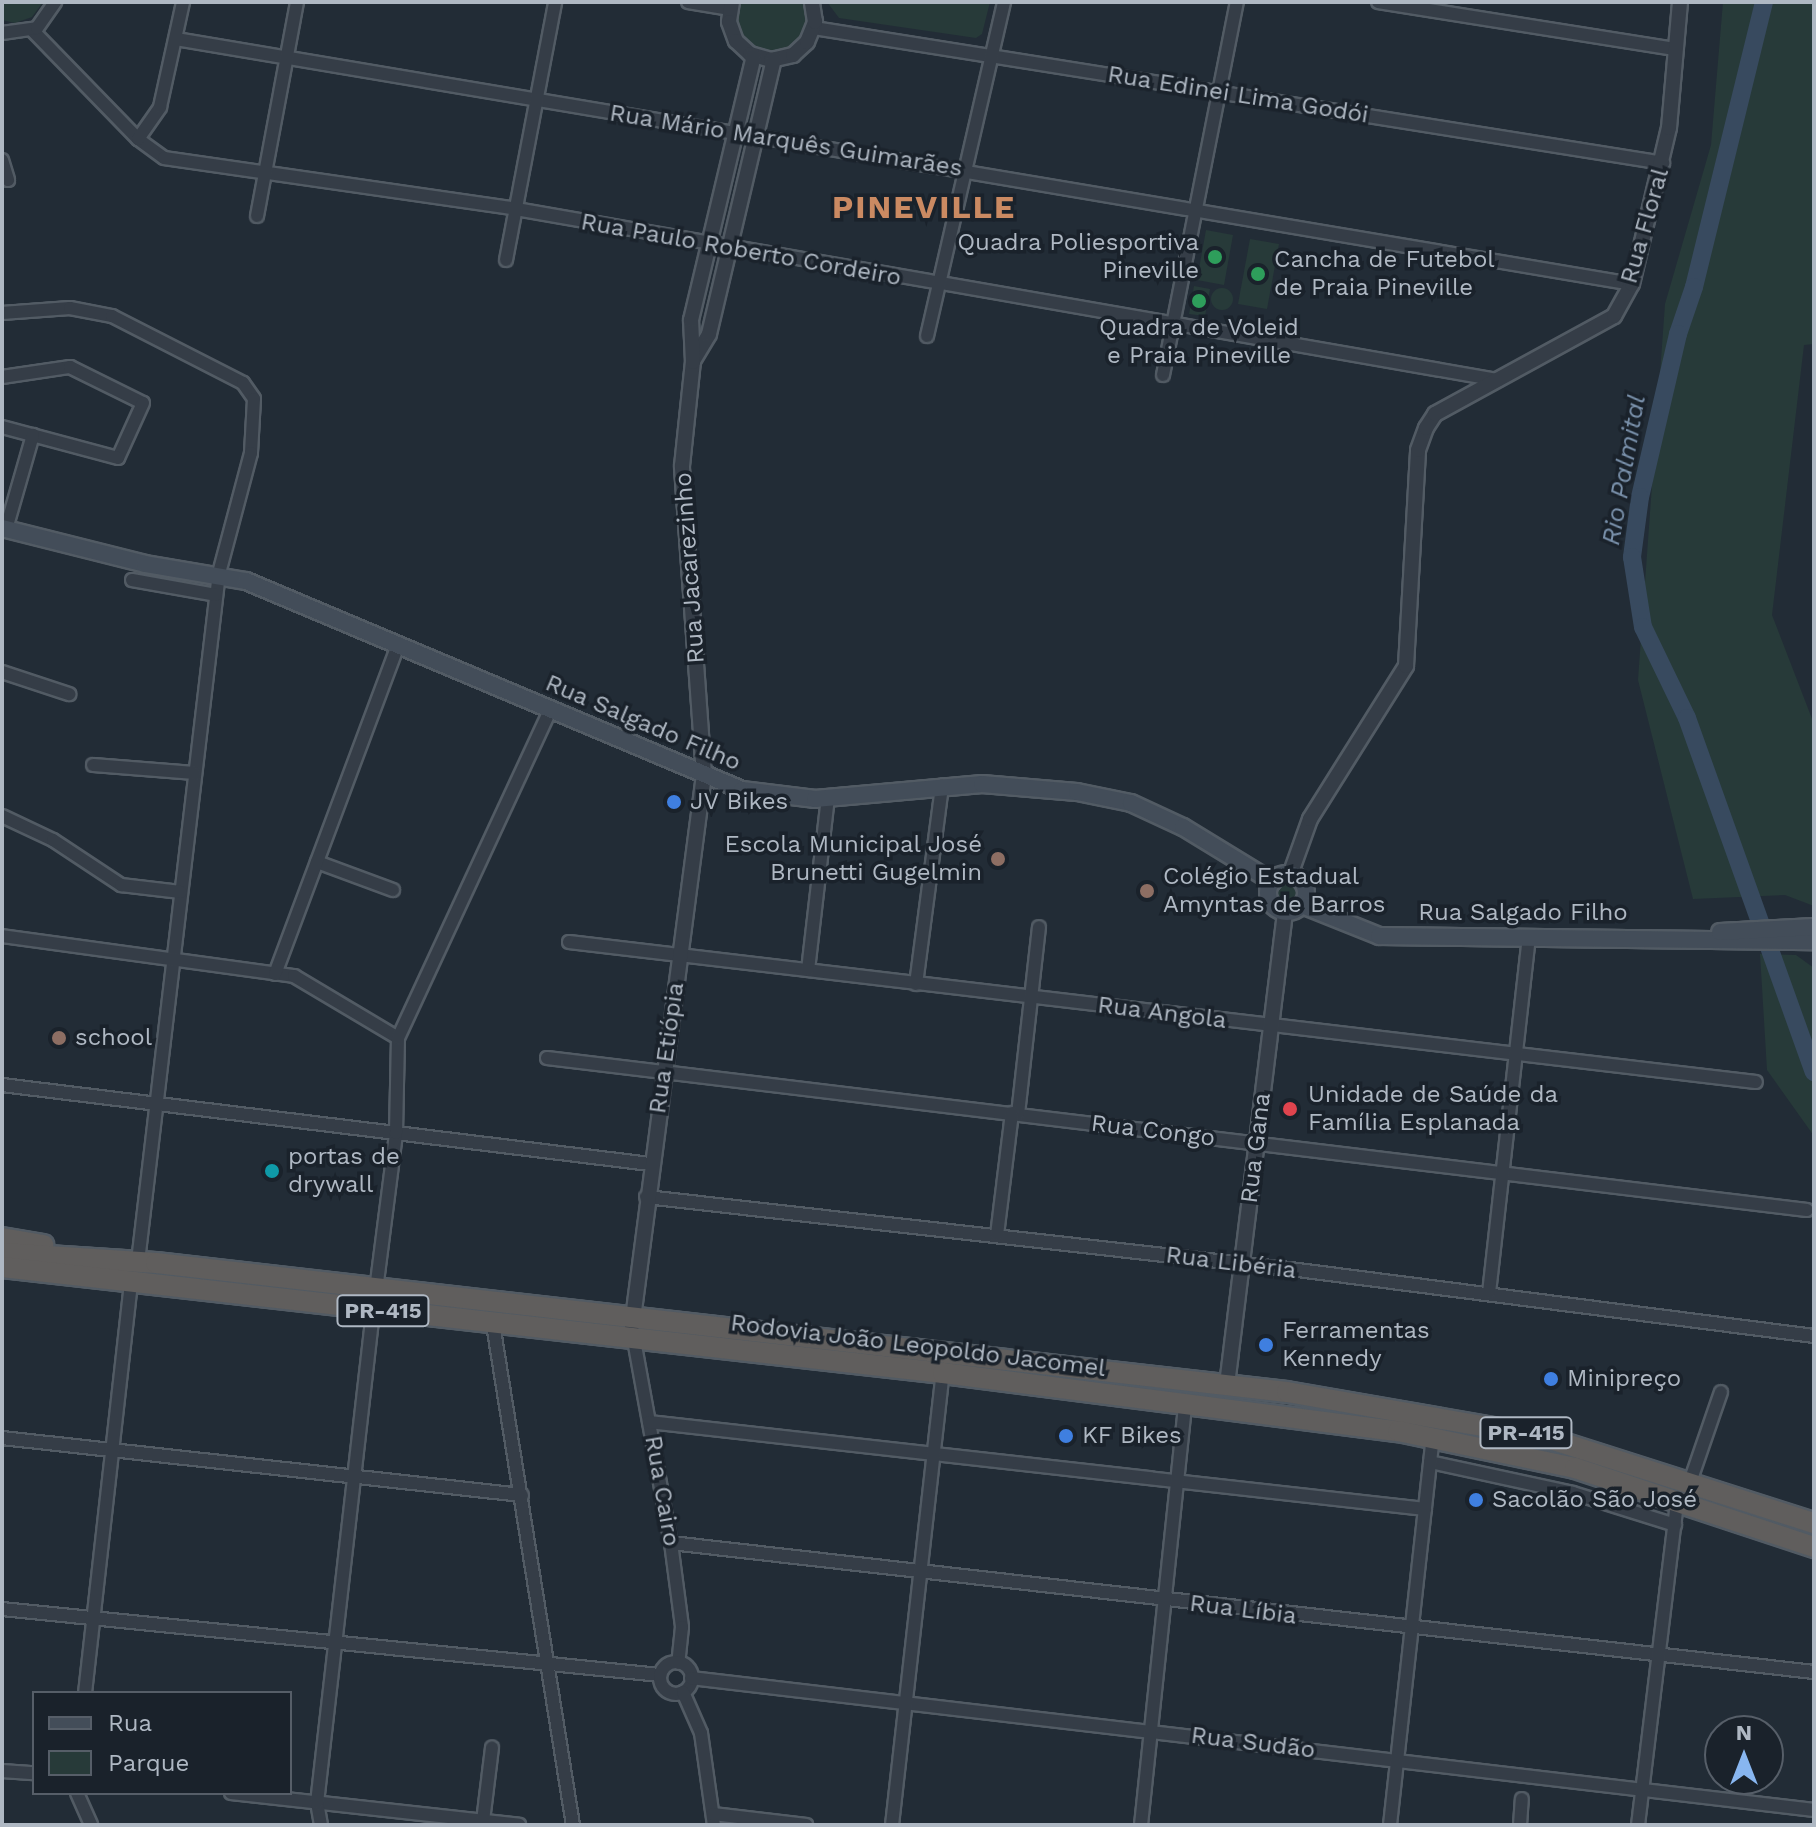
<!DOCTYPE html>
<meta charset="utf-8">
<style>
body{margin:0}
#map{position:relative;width:1816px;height:1827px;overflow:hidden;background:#222c36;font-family:"Work Sans",sans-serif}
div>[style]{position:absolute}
.green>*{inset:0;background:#273a39}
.round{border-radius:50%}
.river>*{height:18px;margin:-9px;padding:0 9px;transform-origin:9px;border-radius:9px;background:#384a5f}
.roads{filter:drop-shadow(2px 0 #525b64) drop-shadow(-2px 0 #525b64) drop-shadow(0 2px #525b64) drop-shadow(0 -2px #525b64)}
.minor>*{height:12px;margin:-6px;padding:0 6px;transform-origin:6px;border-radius:6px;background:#353d47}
.minor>.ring{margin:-6px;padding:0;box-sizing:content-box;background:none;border:12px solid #353d47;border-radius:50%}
.tertiary>*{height:14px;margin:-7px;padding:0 7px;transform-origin:7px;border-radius:7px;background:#353d47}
.secondary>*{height:16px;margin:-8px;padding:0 8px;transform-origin:8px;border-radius:8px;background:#434d59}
.secondary>.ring{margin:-8px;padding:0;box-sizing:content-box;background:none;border:16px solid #434d59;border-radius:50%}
.trunk>*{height:20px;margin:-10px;padding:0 10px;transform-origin:10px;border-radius:10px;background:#605e5d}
.dots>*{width:22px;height:22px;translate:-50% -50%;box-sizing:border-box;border:4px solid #1a222b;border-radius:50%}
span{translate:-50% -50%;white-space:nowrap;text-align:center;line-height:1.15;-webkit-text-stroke:7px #1a222b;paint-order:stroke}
.shield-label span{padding:2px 6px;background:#1a222b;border:2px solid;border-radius:6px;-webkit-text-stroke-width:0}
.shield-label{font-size:22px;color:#afb8c3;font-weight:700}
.street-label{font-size:24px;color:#afb8c3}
.poi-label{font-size:24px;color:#afb8c3}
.right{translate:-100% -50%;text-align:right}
.left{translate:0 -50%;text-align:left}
.water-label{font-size:26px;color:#7990aa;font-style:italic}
.district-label{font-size:32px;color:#cb8a62;font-weight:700;letter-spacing:2px}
.frame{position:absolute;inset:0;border:4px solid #afb8c3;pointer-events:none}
.legend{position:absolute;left:32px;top:1691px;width:260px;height:104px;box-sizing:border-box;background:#1a222b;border:2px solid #565e68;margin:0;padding:10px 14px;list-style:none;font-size:24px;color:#afb8c3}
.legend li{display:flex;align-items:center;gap:16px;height:40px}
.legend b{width:40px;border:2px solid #565e68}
.north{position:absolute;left:1704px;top:1715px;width:80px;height:80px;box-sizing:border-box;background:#1a222b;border:2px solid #565e68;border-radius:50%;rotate:0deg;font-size:22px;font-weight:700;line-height:32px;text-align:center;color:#afb8c3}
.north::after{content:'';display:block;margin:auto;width:28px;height:36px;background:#88b6f0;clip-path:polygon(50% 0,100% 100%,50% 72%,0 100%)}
</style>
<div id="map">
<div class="green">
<i style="clip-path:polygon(2px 2px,43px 2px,32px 17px,15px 23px,2px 20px)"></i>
<i style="clip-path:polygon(738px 2px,808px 2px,804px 39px,781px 54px,757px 52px,736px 25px)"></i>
<i style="clip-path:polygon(827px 2px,990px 2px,982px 34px,976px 38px,839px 18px)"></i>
<i style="clip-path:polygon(1723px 2px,1814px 2px,1814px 344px,1804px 345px,1772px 615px,1814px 724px,1814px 906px,1785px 895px,1693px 899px,1638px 680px,1665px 304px,1711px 145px)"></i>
<i style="clip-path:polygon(1206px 230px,1233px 235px,1224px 285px,1197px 280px)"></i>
<i style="clip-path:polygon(1250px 239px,1279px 244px,1267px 309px,1238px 304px)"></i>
<i style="clip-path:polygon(1194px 286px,1210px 289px,1205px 316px,1189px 314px)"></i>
<i class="round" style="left:1211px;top:288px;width:22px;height:22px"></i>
<i class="round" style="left:1276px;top:882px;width:22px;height:22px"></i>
<i style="clip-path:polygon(1760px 954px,1796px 955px,1814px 968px,1814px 1136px,1767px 1070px)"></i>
</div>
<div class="river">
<i style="left:1764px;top:2px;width:293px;rotate:103.8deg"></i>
<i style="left:1694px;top:287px;width:50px;rotate:108.8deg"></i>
<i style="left:1678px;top:334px;width:167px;rotate:103.1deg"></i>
<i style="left:1640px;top:497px;width:61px;rotate:97.6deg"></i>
<i style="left:1632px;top:557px;width:71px;rotate:81.1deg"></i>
<i style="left:1643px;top:627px;width:101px;rotate:64.2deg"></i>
<i style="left:1687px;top:718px;width:376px;rotate:70.3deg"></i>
</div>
<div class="roads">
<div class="minor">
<i style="left:688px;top:2px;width:43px;rotate:9.5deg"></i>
<i style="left:1378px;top:2px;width:302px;rotate:9deg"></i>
<i style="left:814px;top:28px;width:860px;rotate:9.03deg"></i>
<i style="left:33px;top:31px;width:151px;rotate:45.8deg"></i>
<i style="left:138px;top:139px;width:32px;rotate:36deg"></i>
<i style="left:164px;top:158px;width:356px;rotate:8.2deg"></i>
<i style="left:516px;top:209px;width:997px;rotate:9.88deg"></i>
<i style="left:2px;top:33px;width:35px;rotate:-8deg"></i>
<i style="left:37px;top:28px;width:32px;rotate:-55deg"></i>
<i style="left:176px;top:39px;width:1476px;rotate:9.55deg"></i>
<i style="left:138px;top:139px;width:39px;rotate:-55deg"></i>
<i style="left:160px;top:107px;width:107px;rotate:-77.6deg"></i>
<i style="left:2px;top:160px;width:21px;rotate:73deg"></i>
<i style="left:257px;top:216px;width:218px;rotate:-79.4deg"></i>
<i style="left:506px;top:260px;width:263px;rotate:-79.2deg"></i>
<i style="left:2px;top:313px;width:68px;rotate:-4.2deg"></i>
<i style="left:70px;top:308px;width:43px;rotate:10.8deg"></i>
<i style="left:112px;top:316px;width:147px;rotate:27.1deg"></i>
<i style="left:243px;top:383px;width:19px;rotate:55deg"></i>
<i style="left:254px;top:399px;width:54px;rotate:93.2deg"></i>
<i style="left:251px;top:453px;width:124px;rotate:104.9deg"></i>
<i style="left:219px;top:573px;width:693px;rotate:96.71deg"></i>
<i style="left:927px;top:336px;width:343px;rotate:-77deg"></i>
<i style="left:1163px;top:375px;width:380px;rotate:-78.8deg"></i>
<i style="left:2px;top:377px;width:69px;rotate:-8.4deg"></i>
<i style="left:70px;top:367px;width:81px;rotate:26.3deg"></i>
<i style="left:143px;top:403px;width:60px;rotate:114.4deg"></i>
<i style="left:118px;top:458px;width:120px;rotate:-165deg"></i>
<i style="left:6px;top:529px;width:98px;rotate:-74deg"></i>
<i style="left:132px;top:580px;width:85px;rotate:10.1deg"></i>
<i style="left:2px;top:672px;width:71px;rotate:18.2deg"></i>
<i style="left:93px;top:765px;width:102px;rotate:4.5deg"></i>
<i style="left:2px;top:816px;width:56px;rotate:25.2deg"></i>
<i style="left:53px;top:840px;width:82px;rotate:33.5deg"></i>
<i style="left:121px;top:885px;width:60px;rotate:6.7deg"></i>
<i style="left:317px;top:862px;width:81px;rotate:20.2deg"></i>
<i style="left:2px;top:936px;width:295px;rotate:7.8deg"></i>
<i style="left:294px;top:976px;width:121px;rotate:30.8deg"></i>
<i style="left:569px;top:942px;width:1195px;rotate:6.73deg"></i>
<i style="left:808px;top:970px;width:173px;rotate:-83.4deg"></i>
<i style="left:275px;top:974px;width:348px;rotate:-69.5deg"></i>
<i style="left:916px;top:984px;width:200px;rotate:-82.5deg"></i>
<i style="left:547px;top:1058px;width:1269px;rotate:6.88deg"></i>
<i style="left:2px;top:1085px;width:653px;rotate:6.95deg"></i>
<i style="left:1018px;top:1114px;width:188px;rotate:-83.6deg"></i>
<i style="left:646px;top:1197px;width:656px;rotate:6.39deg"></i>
<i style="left:1298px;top:1270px;width:520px;rotate:7.29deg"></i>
<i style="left:997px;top:1235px;width:123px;rotate:-83deg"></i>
<i style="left:376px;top:1290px;width:158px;rotate:-82.7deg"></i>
<i style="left:396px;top:1133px;width:95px;rotate:-88.8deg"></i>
<i style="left:398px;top:1038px;width:361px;rotate:-65.1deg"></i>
<i style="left:1489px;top:1293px;width:357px;rotate:-83.6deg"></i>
<i style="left:493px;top:1324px;width:507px;rotate:80.93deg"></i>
<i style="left:634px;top:1340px;width:206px;rotate:79.7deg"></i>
<i style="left:671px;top:1543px;width:85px;rotate:82.5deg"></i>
<i style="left:682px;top:1627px;width:36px;rotate:96deg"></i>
<i style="left:649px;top:1422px;width:781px;rotate:6.4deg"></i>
<i style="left:2px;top:1438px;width:523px;rotate:6.26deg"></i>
<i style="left:1430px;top:1462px;width:146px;rotate:12.2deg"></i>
<i style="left:1573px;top:1493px;width:107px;rotate:17.4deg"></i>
<i style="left:1690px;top:1482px;width:95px;rotate:-71deg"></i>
<i style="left:671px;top:1543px;width:1150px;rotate:6.44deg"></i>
<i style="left:2px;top:1609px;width:661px;rotate:5.73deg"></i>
<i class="ring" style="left:660px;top:1662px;width:20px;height:20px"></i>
<i style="left:691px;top:1678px;width:1131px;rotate:6.7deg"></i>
<i style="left:683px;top:1692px;width:45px;rotate:66.3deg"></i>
<i style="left:701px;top:1733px;width:93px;rotate:82deg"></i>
<i style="left:85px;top:1693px;width:413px;rotate:-83.6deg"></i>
<i style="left:2px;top:1771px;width:32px;rotate:4deg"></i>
<i style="left:77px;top:1793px;width:35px;rotate:66deg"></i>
<i style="left:231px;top:1793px;width:290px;rotate:6.3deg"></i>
<i style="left:713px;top:1814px;width:94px;rotate:6.7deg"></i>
<i style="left:483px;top:1821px;width:74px;rotate:-83deg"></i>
<i style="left:321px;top:1825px;width:22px;rotate:-100deg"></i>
<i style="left:317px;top:1803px;width:496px;rotate:-83.5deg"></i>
<i style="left:892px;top:1825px;width:455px;rotate:-83.6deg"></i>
<i style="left:1141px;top:1825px;width:424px;rotate:-84deg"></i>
<i style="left:1390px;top:1825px;width:390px;rotate:-83.7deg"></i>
<i style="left:1520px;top:1825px;width:26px;rotate:-86deg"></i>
<i style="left:1638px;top:1825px;width:326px;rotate:-83.1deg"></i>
</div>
<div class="tertiary">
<i style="left:732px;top:2px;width:20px;rotate:99deg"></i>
<i style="left:729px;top:22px;width:20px;rotate:70deg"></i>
<i style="left:736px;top:41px;width:19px;rotate:43deg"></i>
<i style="left:750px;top:54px;width:22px;rotate:16deg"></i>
<i style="left:771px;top:60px;width:23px;rotate:-13deg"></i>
<i style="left:793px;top:55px;width:19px;rotate:-43deg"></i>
<i style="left:807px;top:42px;width:22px;rotate:-68deg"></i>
<i style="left:815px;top:22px;width:20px;rotate:-99deg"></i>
<i style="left:693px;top:361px;width:31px;rotate:-59deg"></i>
<i style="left:709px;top:334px;width:282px;rotate:-76.7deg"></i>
<i style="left:1290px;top:875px;width:59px;rotate:-70.3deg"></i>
<i style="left:1310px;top:819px;width:181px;rotate:-57.9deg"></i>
<i style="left:1406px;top:666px;width:216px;rotate:-86.8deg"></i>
<i style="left:1418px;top:450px;width:23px;rotate:-70deg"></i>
<i style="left:1426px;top:428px;width:17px;rotate:-57deg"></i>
<i style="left:1435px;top:414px;width:204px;rotate:-28.7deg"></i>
<i style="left:1614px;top:316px;width:37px;rotate:-61deg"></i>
<i style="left:1632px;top:284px;width:160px;rotate:-76.7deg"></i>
<i style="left:1669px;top:128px;width:126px;rotate:-85deg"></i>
<i style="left:632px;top:1326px;width:556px;rotate:-82.56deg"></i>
<i style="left:704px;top:775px;width:310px;rotate:-94.1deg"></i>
<i style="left:682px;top:466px;width:105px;rotate:-84deg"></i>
<i style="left:693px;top:362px;width:42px;rotate:-92.7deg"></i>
<i style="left:691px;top:320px;width:271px;rotate:-76.6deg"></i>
<i style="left:1227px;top:1385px;width:477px;rotate:-83deg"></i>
</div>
<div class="secondary">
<i style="left:2px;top:528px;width:147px;rotate:14.1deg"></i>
<i style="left:145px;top:564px;width:102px;rotate:9.6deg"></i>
<i style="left:246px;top:581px;width:538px;rotate:22.85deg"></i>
<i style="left:742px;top:790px;width:74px;rotate:7deg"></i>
<i style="left:815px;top:799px;width:168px;rotate:-5.1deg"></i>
<i style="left:982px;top:784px;width:95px;rotate:4.8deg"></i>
<i style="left:1077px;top:792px;width:55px;rotate:11.5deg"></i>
<i style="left:1131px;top:803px;width:57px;rotate:24.8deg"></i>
<i style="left:1183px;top:827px;width:105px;rotate:31.4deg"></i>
<i class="ring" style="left:1268px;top:874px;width:22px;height:22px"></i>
<i style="left:1302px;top:905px;width:83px;rotate:21.9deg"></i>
<i style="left:1379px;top:936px;width:435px;rotate:0.7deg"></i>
<i style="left:1720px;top:932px;width:94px;rotate:-3deg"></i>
</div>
<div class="trunk">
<i style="left:2px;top:1238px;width:42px;rotate:9.7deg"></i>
<i style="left:2px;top:1253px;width:154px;rotate:3.7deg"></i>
<i style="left:156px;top:1263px;width:1138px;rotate:6.51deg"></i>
<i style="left:1287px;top:1392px;width:261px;rotate:9.9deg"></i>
<i style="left:1544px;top:1437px;width:283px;rotate:17.7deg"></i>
<i style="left:2px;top:1267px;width:947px;rotate:6.43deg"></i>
<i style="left:943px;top:1373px;width:459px;rotate:7.3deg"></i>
<i style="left:1398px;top:1431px;width:181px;rotate:11.8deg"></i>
<i style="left:1575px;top:1468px;width:252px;rotate:18.3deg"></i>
</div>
</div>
<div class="dots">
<i style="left:1215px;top:257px;background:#2e9e5b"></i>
<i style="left:1258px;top:274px;background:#2e9e5b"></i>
<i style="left:1199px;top:301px;background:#2e9e5b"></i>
<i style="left:674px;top:802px;background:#3f7fe0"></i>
<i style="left:998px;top:859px;background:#8d6e63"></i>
<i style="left:1147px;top:891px;background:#8d6e63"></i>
<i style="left:59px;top:1038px;background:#8d6e63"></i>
<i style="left:1290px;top:1109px;background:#e0444e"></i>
<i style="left:272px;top:1171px;background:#0f9aa8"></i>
<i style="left:1266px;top:1345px;background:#3f7fe0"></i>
<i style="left:1551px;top:1379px;background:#3f7fe0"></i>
<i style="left:1066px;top:1436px;background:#3f7fe0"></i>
<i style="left:1476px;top:1500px;background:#3f7fe0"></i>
</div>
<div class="shield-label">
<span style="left:383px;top:1311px">PR-415</span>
<span style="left:1526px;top:1433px">PR-415</span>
</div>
<div class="street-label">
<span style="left:1238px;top:95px;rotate:9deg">Rua Edinei Lima Godói</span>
<span style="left:786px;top:141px;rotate:9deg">Rua Mário Marquês Guimarães</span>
<span style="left:1645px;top:226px;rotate:-74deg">Rua Floral</span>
<span style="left:741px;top:250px;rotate:10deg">Rua Paulo Roberto Cordeiro</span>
<span style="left:690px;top:568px;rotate:-94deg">Rua Jacarezinho</span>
<span style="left:643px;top:723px;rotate:23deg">Rua Salgado Filho</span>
<span style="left:1523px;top:913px">Rua Salgado Filho</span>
<span style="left:1162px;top:1013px;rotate:7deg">Rua Angola</span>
<span style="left:667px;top:1048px;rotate:-82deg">Rua Etiópia</span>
<span style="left:1153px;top:1131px;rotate:7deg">Rua Congo</span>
<span style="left:1256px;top:1148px;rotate:-83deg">Rua Gana</span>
<span style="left:1231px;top:1263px;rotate:7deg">Rua Libéria</span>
<span style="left:918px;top:1346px;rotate:7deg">Rodovia João Leopoldo Jacomel</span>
<span style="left:662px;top:1491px;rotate:80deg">Rua Cairo</span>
<span style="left:1243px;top:1610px;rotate:7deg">Rua Líbia</span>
<span style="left:1253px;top:1743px;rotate:7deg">Rua Sudão</span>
</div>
<div class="poi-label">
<span class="right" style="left:1199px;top:257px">Quadra Poliesportiva<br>Pineville</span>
<span class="left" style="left:1274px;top:274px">Cancha de Futebol<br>de Praia Pineville</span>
<span style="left:1199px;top:342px">Quadra de Voleid<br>e Praia Pineville</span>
<span class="left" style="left:690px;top:802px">JV Bikes</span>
<span class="right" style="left:982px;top:859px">Escola Municipal José<br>Brunetti Gugelmin</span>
<span class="left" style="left:1163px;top:891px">Colégio Estadual<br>Amyntas de Barros</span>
<span class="left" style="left:75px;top:1038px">school</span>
<span class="left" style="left:1308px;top:1109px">Unidade de Saúde da<br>Família Esplanada</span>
<span class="left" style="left:288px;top:1171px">portas de<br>drywall</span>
<span class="left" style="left:1282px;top:1345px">Ferramentas<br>Kennedy</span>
<span class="left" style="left:1567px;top:1379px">Minipreço</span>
<span class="left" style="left:1082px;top:1436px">KF Bikes</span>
<span class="left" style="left:1492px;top:1500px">Sacolão São José</span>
</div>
<div class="water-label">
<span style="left:1624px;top:470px;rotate:-80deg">Rio Palmital</span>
</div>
<div class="district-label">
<span style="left:924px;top:207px">PINEVILLE</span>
</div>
<div class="frame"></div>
<ul class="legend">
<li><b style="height:10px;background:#434d59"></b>Rua</li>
<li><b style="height:22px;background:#273a39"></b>Parque</li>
</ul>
<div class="north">N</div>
</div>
